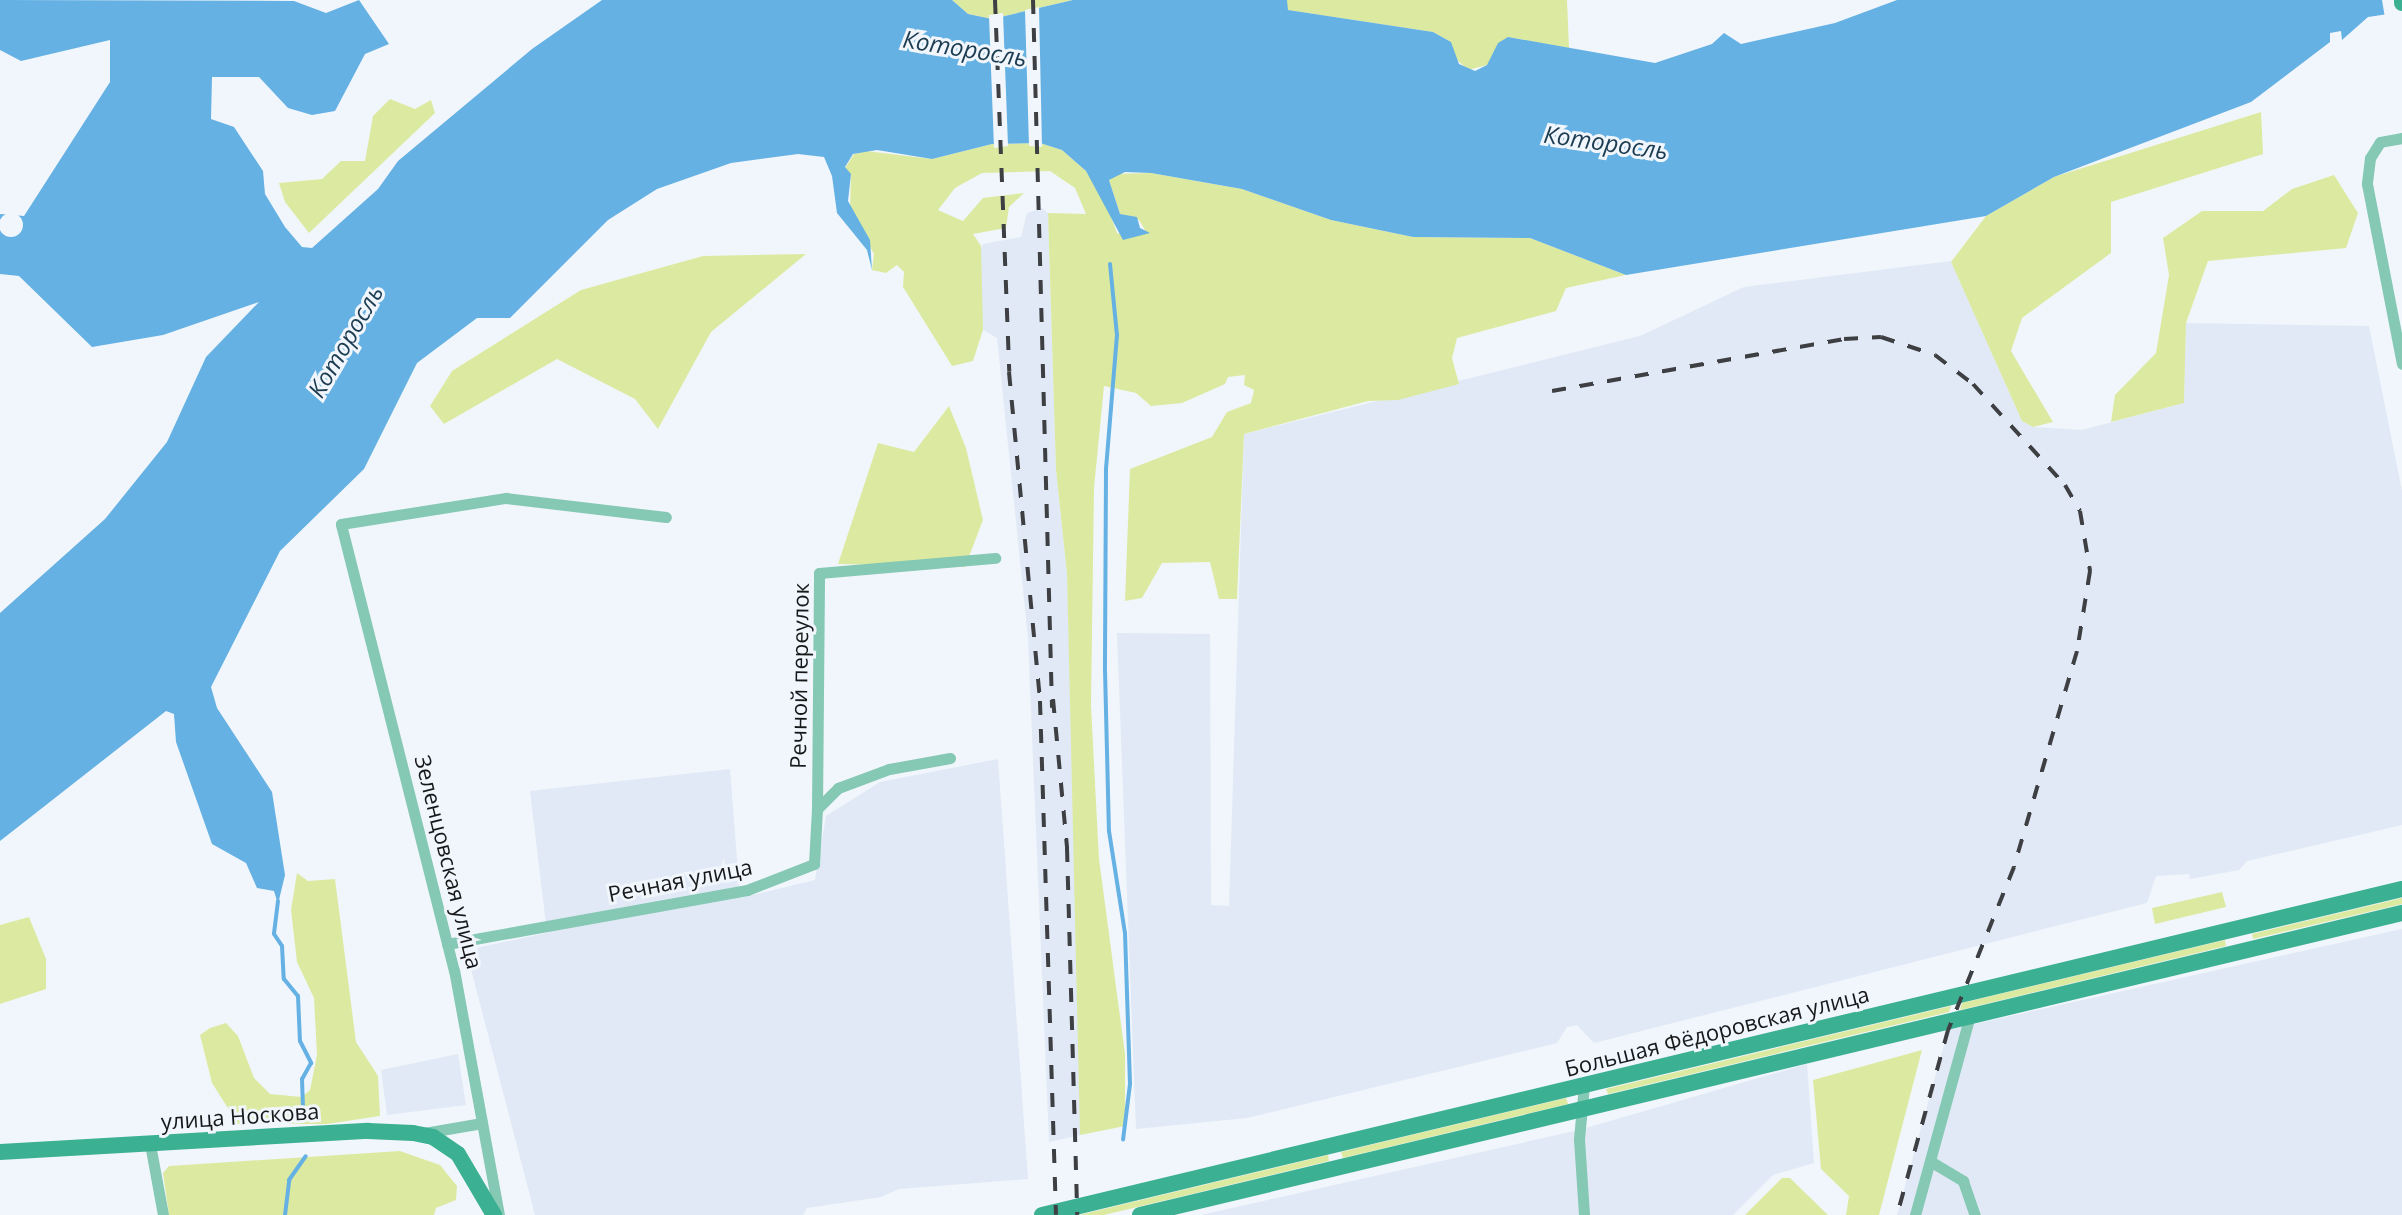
<!DOCTYPE html>
<meta charset="utf-8">
<style>
body{margin:0}
#map{position:relative;width:2402px;height:1215px;overflow:hidden;background:#f1f6fc;font-family:"Open Sans",sans-serif}
div>[style]{position:absolute}
.built>*{inset:0;background:#e0e9f5}
.green>*{inset:0;background:#dceaa1}
.water>*{inset:0;background:#65b1e3}
.pier>*{inset:0;background:#f1f6fc}
.round{border-radius:50%}
.stream>*{height:4px;margin:-2px;padding:0 2px;transform-origin:2px;border-radius:2px;background:#65b1e3}
.minor>*{height:11px;margin:-5.5px;padding:0 5.5px;transform-origin:5.5px;border-radius:5.5px;background:#85c8b3}
.secondary>*{height:16px;margin:-8px;padding:0 8px;transform-origin:8px;border-radius:8px;background:#3bb093}
.rail>*{height:4px;margin-top:-2px;transform-origin:0;background:repeating-linear-gradient(90deg,#3d3f42 0 14px,transparent 0 28px)}
span{translate:-50% -50%;white-space:nowrap;text-align:center;line-height:1.15;-webkit-text-stroke:6px #f1f6fc;paint-order:stroke}
.street-label{font-size:22px;color:#17181a}
.water-label{font-size:24px;color:#1b3c51;font-style:italic}
</style>
<div id="map">
<div class="built">
<i style="clip-path:polygon(1042px 208px,1048px 213px,1056px 470px,1067px 574px,1082px 1126px,1080px 1135px,1049px 1142px,1028px 638px,997px 338px,983px 330px,977px 257px,983px 244px,1021px 237px,1027px 213px)"></i>
<i style="clip-path:polygon(1951px 261px,2022px 421px,2033px 427px,2082px 430px,2184px 403px,2186px 323px,2369px 326px,2402px 491px,2402px 825px,2247px 861px,2239px 870px,2190px 879px,2189px 874px,2156px 876px,2147px 903px,1594px 1043px,1577px 1025px,1567px 1027px,1557px 1043px,1247px 1118px,1136px 1129px,1117px 633px,1210px 634px,1211px 905px,1229px 906px,1244px 434px,1640px 336px,1744px 287px)"></i>
<i style="clip-path:polygon(998px 759px,1028px 1179px,899px 1189px,881px 1197px,807px 1208px,803px 1215px,535px 1215px,466px 950px,547px 933px,530px 791px,730px 769px,740px 898px,815px 880px,826px 816px,880px 782px)"></i>
<i style="clip-path:polygon(2402px 929px,2402px 1215px,1897px 1215px,1948px 1030px)"></i>
<i style="clip-path:polygon(458px 1054px,466px 1105px,387px 1115px,381px 1070px)"></i>
<i style="clip-path:polygon(1807px 1064px,1814px 1163px,1773px 1175px,1733px 1215px,1201px 1215px,1579px 1130px)"></i>
</div>
<div class="green">
<i style="clip-path:polygon(952px 0,1073px 0,992px 19px,968px 14px)"></i>
<i style="clip-path:polygon(1287px 0,1567px 0,1569px 48px,1508px 37px,1487px 65px,1468px 70px,1455px 58px,1451px 42px,1433px 32px,1287px 10px)"></i>
<i style="clip-path:polygon(390px 99px,415px 109px,431px 100px,435px 113px,309px 233px,285px 202px,279px 183px,322px 179px,341px 161px,365px 161px,373px 116px)"></i>
<i style="clip-path:polygon(2261px 112px,2263px 154px,2111px 202px,2111px 253px,2022px 318px,2011px 351px,2053px 422px,2033px 427px,2022px 421px,1951px 262px,1986px 216px,2054px 177px)"></i>
<i style="clip-path:polygon(1040px 143px,1062px 150px,1086px 171px,1106px 203px,1117px 233px,1130px 236px,1145px 230px,1139px 220px,1120px 214px,1109px 180px,1111px 174px,1151px 173px,1242px 189px,1331px 220px,1413px 237px,1530px 238px,1626px 275px,1566px 288px,1556px 311px,1457px 338px,1452px 358px,1459px 384px,1398px 400px,1368px 401px,1244px 434px,1237px 599px,1219px 599px,1210px 562px,1162px 563px,1142px 598px,1125px 601px,1130px 469px,1212px 437px,1227px 412px,1251px 403px,1254px 390px,1244px 385px,1245px 375px,1228px 377px,1225px 384px,1182px 403px,1151px 406px,1136px 393px,1104px 386px,1094px 488px,1091px 706px,1099px 859px,1125px 1054px,1125px 1126px,1080px 1135px,1067px 574px,1056px 470px,1048px 213px,1086px 214px,1075px 188px,1050px 171px,982px 173px,955px 188px,938px 210px,963px 221px,983px 198px,1024px 193px,1009px 207px,1006px 228px,973px 234px,981px 246px,983px 330px,973px 361px,952px 366px,903px 287px,904px 272px,897px 265px,886px 273px,872px 270px,874px 254px,850px 210px,851px 175px,845px 168px,854px 154px,866px 151px,932px 159px,992px 144px)"></i>
<i style="clip-path:polygon(2334px 175px,2358px 213px,2346px 248px,2208px 261px,2186px 323px,2184px 403px,2111px 422px,2115px 395px,2156px 353px,2169px 275px,2163px 238px,2202px 211px,2263px 211px,2292px 189px)"></i>
<i style="clip-path:polygon(806px 254px,711px 332px,658px 429px,635px 399px,557px 359px,444px 424px,430px 406px,452px 371px,581px 290px,703px 256px)"></i>
<i style="clip-path:polygon(949px 406px,966px 448px,983px 520px,965px 567px,838px 564px,878px 443px,914px 452px)"></i>
<i style="clip-path:polygon(297px 873px,308px 881px,335px 879px,356px 1042px,378px 1076px,380px 1116px,327px 1124px,238px 1124px,212px 1083px,200px 1035px,210px 1028px,226px 1023px,238px 1036px,254px 1078px,270px 1094px,302px 1097px,310px 1090px,317px 1055px,314px 998px,297px 962px,291px 910px)"></i>
<i style="clip-path:polygon(2222px 892px,2226px 907px,2155px 924px,2152px 908px)"></i>
<i style="clip-path:polygon(2402px 898px,2402px 904px,2253px 939px,2252px 934px)"></i>
<i style="clip-path:polygon(29px 917px,46px 959px,46px 989px,0 1004px,0 925px)"></i>
<i style="clip-path:polygon(2225px 940px,2226px 946px,1960px 1010px,1962px 1003px)"></i>
<i style="clip-path:polygon(1951px 1006px,1949px 1012px,1608px 1094px,1606px 1089px)"></i>
<i style="clip-path:polygon(1922px 1050px,1879px 1215px,1846px 1215px,1849px 1196px,1821px 1169px,1813px 1080px)"></i>
<i style="clip-path:polygon(1566px 1098px,1568px 1104px,1343px 1158px,1341px 1152px)"></i>
<i style="clip-path:polygon(400px 1151px,440px 1165px,457px 1186px,456px 1200px,436px 1208px,434px 1215px,169px 1215px,163px 1173px,169px 1166px)"></i>
<i style="clip-path:polygon(1328px 1155px,1329px 1161px,1104px 1215px,1079px 1215px)"></i>
<i style="clip-path:polygon(1782px 1178px,1790px 1178px,1828px 1215px,1745px 1215px)"></i>
</div>
<div class="water">
<i style="clip-path:polygon(0 0,294px 1px,326px 13px,359px 0,389px 44px,365px 54px,335px 111px,312px 115px,288px 108px,259px 77px,212px 77px,211px 119px,234px 127px,263px 171px,265px 194px,285px 227px,302px 247px,312px 248px,378px 189px,398px 161px,532px 49px,602px 0,952px 0,968px 14px,992px 19px,1073px 0,1287px 0,1288px 10px,1433px 32px,1451px 42px,1459px 64px,1475px 71px,1487px 65px,1498px 43px,1508px 37px,1655px 63px,1712px 44px,1724px 33px,1741px 44px,1835px 23px,1897px 0,2402px 0,2402px 12px,2368px 17px,2342px 40px,2341px 31px,2330px 33px,2330px 42px,2251px 102px,2054px 177px,1986px 216px,1626px 275px,1530px 238px,1413px 237px,1331px 220px,1242px 189px,1151px 173px,1125px 172px,1109px 180px,1120px 214px,1137px 217px,1140px 228px,1150px 233px,1123px 240px,1086px 171px,1062px 150px,1040px 143px,992px 144px,932px 159px,877px 150px,853px 154px,845px 167px,851px 174px,848px 201px,870px 240px,872px 270px,867px 250px,837px 213px,832px 176px,824px 157px,798px 154px,731px 163px,657px 189px,608px 220px,510px 318px,477px 318px,417px 363px,364px 469px,280px 551px,211px 687px,217px 708px,272px 792px,285px 875px,278px 904px,274px 891px,257px 888px,246px 863px,212px 844px,176px 742px,174px 714px,166px 711px,0 841px,0 613px,105px 519px,167px 442px,206px 357px,259px 302px,163px 335px,92px 347px,19px 276px,0 274px,0 214px,24px 216px,110px 82px,110px 40px,21px 61px,0 50px)"></i>
</div>
<div class="pier">
<i style="clip-path:polygon(2382px 0,2402px 0,2402px 16px,2385px 18px)"></i>
<i style="clip-path:polygon(1039px 7px,1042px 147px,1029px 146px,1025px 10px)"></i>
<i style="clip-path:polygon(1003px 13px,1008px 146px,994px 148px,989px 15px)"></i>
<i class="round" style="left:-1px;top:213px;width:24px;height:24px"></i>
</div>
<div class="stream">
<i style="left:1110px;top:264px;width:71px;rotate:84.4deg"></i>
<i style="left:1117px;top:335px;width:134px;rotate:94.7deg"></i>
<i style="left:1106px;top:469px;width:201px;rotate:90.3deg"></i>
<i style="left:1105px;top:670px;width:161px;rotate:88.6deg"></i>
<i style="left:1109px;top:831px;width:103px;rotate:81.1deg"></i>
<i style="left:1125px;top:933px;width:151px;rotate:88.1deg"></i>
<i style="left:1130px;top:1084px;width:56px;rotate:97.1deg"></i>
<i style="left:278px;top:901px;width:33px;rotate:97deg"></i>
<i style="left:274px;top:934px;width:14px;rotate:56deg"></i>
<i style="left:282px;top:946px;width:33px;rotate:87deg"></i>
<i style="left:284px;top:979px;width:22px;rotate:51deg"></i>
<i style="left:298px;top:996px;width:45px;rotate:87.5deg"></i>
<i style="left:300px;top:1041px;width:25px;rotate:63deg"></i>
<i style="left:311px;top:1063px;width:18px;rotate:119deg"></i>
<i style="left:302px;top:1079px;width:34px;rotate:88deg"></i>
<i style="left:285px;top:1215px;width:35px;rotate:-83deg"></i>
<i style="left:289px;top:1180px;width:29px;rotate:-55deg"></i>
</div>
<div class="minor">
<i style="left:2402px;top:138px;width:22px;rotate:170deg"></i>
<i style="left:2380px;top:142px;width:19px;rotate:122deg"></i>
<i style="left:2370px;top:158px;width:26px;rotate:97deg"></i>
<i style="left:2367px;top:184px;width:183px;rotate:79deg"></i>
<i style="left:817px;top:809px;width:236px;rotate:-89.5deg"></i>
<i style="left:819px;top:573px;width:177px;rotate:-4.9deg"></i>
<i style="left:447px;top:944px;width:305px;rotate:-10.2deg"></i>
<i style="left:747px;top:890px;width:72px;rotate:-21.2deg"></i>
<i style="left:814px;top:864px;width:55px;rotate:-86.9deg"></i>
<i style="left:817px;top:809px;width:30px;rotate:-45deg"></i>
<i style="left:838px;top:788px;width:54px;rotate:-20.4deg"></i>
<i style="left:889px;top:769px;width:62px;rotate:-10.2deg"></i>
<i style="left:1584px;top:1085px;width:54px;rotate:95.3deg"></i>
<i style="left:1579px;top:1139px;width:76px;rotate:86.2deg"></i>
<i style="left:424px;top:1133px;width:59px;rotate:-9.8deg"></i>
<i style="left:150px;top:1144px;width:72px;rotate:79.6deg"></i>
<i style="left:1930px;top:1161px;width:39px;rotate:31deg"></i>
<i style="left:1963px;top:1181px;width:36px;rotate:71deg"></i>
<i style="left:499px;top:1215px;width:248px;rotate:-100.4deg"></i>
<i style="left:454px;top:971px;width:461px;rotate:-104.2deg"></i>
<i style="left:341px;top:524px;width:167px;rotate:-9deg"></i>
<i style="left:506px;top:498px;width:161px;rotate:6.8deg"></i>
<i style="left:1915px;top:1215px;width:206px;rotate:-74.6deg"></i>
</div>
<div class="secondary">
<i style="left:2402px;top:0;width:3px;rotate:90deg"></i>
<i style="left:0;top:1152px;width:369px;rotate:-3.3deg"></i>
<i style="left:368px;top:1131px;width:45px;rotate:2.5deg"></i>
<i style="left:413px;top:1133px;width:20px;rotate:11deg"></i>
<i style="left:433px;top:1137px;width:30px;rotate:34deg"></i>
<i style="left:458px;top:1154px;width:71px;rotate:59.5deg"></i>
<i style="left:1042px;top:1215px;width:1399px;rotate:-13.48deg"></i>
<i style="left:1140px;top:1215px;width:1298px;rotate:-13.46deg"></i>
</div>
<div class="rail">
<i style="left:995px;top:0;width:372px;rotate:87.8deg"></i>
<i style="left:1009px;top:372px;width:330px;rotate:84.6deg"></i>
<i style="left:1040px;top:701px;width:514px;rotate:88.22deg"></i>
<i style="left:1033px;top:0;width:708px;rotate:88.46deg"></i>
<i style="left:1552px;top:391px;width:297px;rotate:-10.1deg"></i>
<i style="left:1844px;top:339px;width:37px;rotate:-3deg"></i>
<i style="left:1881px;top:337px;width:57px;rotate:18.4deg"></i>
<i style="left:1935px;top:355px;width:48px;rotate:37.3deg"></i>
<i style="left:1973px;top:384px;width:137px;rotate:47.7deg"></i>
<i style="left:2065px;top:485px;width:30px;rotate:60deg"></i>
<i style="left:2080px;top:511px;width:61px;rotate:80.5deg"></i>
<i style="left:2090px;top:571px;width:81px;rotate:99.2deg"></i>
<i style="left:2077px;top:651px;width:225px;rotate:106.3deg"></i>
<i style="left:2014px;top:867px;width:176px;rotate:112deg"></i>
<i style="left:1948px;top:1030px;width:192px;rotate:105.4deg"></i>
<i style="left:1053px;top:699px;width:150px;rotate:84.6deg"></i>
<i style="left:1067px;top:848px;width:367px;rotate:88.4deg"></i>
</div>
<div class="street-label">
<span style="left:799px;top:676px;rotate:-89deg">Речной переулок</span>
<span style="left:449px;top:862px;rotate:76deg">Зеленцовская улица</span>
<span style="left:680px;top:880px;rotate:-11deg">Речная улица</span>
<span style="left:1717px;top:1031px;rotate:-14deg">Большая Фёдоровская улица</span>
<span style="left:240px;top:1116px;rotate:-4deg">улица Носкова</span>
</div>
<div class="water-label">
<span style="left:965px;top:48px;rotate:9deg">Которосль</span>
<span style="left:1606px;top:142px;rotate:8deg">Которосль</span>
<span style="left:345px;top:341px;rotate:-60deg">Которосль</span>
</div>
</div>
